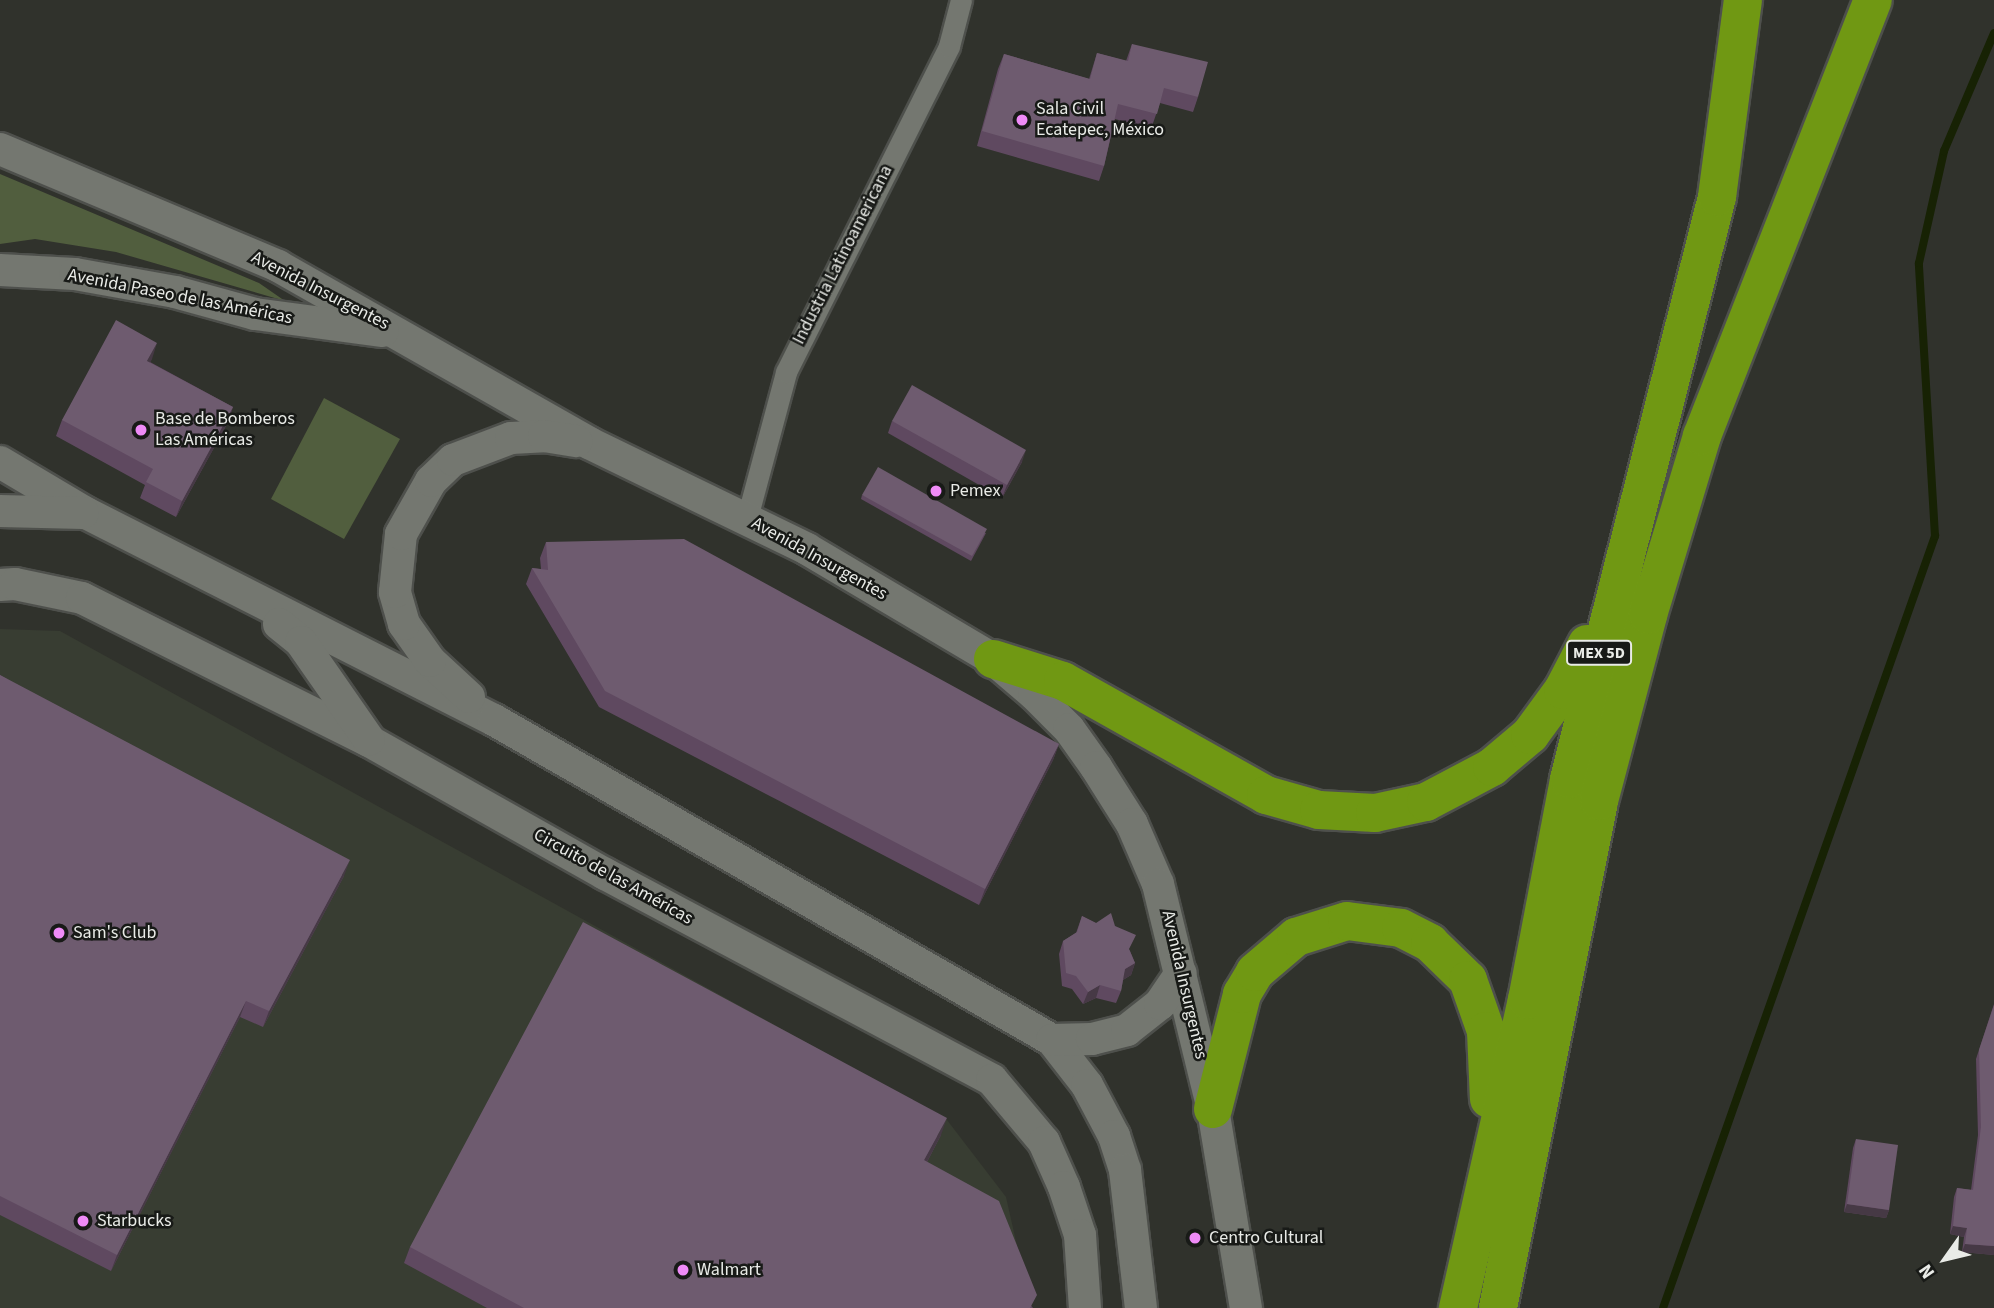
<!DOCTYPE html>
<meta charset="utf-8">
<style>
body{margin:0}
#map{position:relative;width:1994px;height:1308px;overflow:hidden;background:#30322c;font-family:"Source Sans 3",sans-serif}
div>[style]{position:absolute}
.built>*{inset:0;background:#383d32}
.green>*{inset:0;background:#515e3e}
.stream>*{height:8px;margin:-4px;padding:0 4px;transform-origin:4px;border-radius:4px;background:#172204}
.roads{filter:drop-shadow(2px 0 #4e504c) drop-shadow(-2px 0 #4e504c) drop-shadow(0 2px #4e504c) drop-shadow(0 -2px #4e504c)}
.street>*{height:21px;margin:-10.5px;padding:0 10.5px;transform-origin:10.5px;border-radius:10.5px;background:#747770}
.secondary>*{height:32px;margin:-16px;padding:0 16px;transform-origin:16px;border-radius:16px;background:#747770}
.highway>*{height:38px;margin:-19px;padding:0 19px;transform-origin:19px;border-radius:19px;background:#709813}
.wall>*{inset:0;background:#5f4960}
.shaded-wall>*{inset:0;background:#463945}
.building>*{inset:0;background:#6e5b6f}
.dots>*{width:19px;height:19px;translate:-50% -50%;box-sizing:border-box;border:4px solid #181a17;border-radius:50%}
span{translate:-50% -50%;white-space:nowrap;text-align:center;line-height:1.15;-webkit-text-stroke:5px #181a17;paint-order:stroke}
.shield-label span{padding:2px 5px;background:#181a17;border:2px solid;border-radius:5px;-webkit-text-stroke-width:0}
.shield-label{font-size:16px;color:#e9ebe7;font-weight:700}
.poi-label{font-size:18px;color:#e9ebe7}
.left{translate:0 -50%;text-align:left}
.street-label{font-size:18px;color:#e9ebe7}
.north{position:absolute;left:1910px;top:1224px;width:70px;height:70px;-webkit-text-stroke:5px #181a17;paint-order:stroke;rotate:236deg;font-size:19px;font-weight:700;line-height:28px;text-align:center;color:#e9ebe7}
.north::after{content:'';display:block;margin:auto;width:24px;height:32px;background:#e9ebe7;clip-path:polygon(50% 0,100% 100%,50% 72%,0 100%)}
</style>
<div id="map">
<div class="built">
<i style="clip-path:polygon(0 629px,60px 631px,947px 1120px,1006px 1197px,1031px 1308px,0 1308px)"></i>
</div>
<div class="green">
<i style="clip-path:polygon(0 174px,259px 283px,285px 301px,116px 252px,35px 239px,0 244px)"></i>
<i style="clip-path:polygon(324px 398px,400px 439px,344px 539px,271px 499px)"></i>
</div>
<div class="stream">
<i style="left:1663px;top:1308px;width:819px;rotate:-70.59deg"></i>
<i style="left:1935px;top:536px;width:273px;rotate:-93.4deg"></i>
<i style="left:1919px;top:263px;width:115px;rotate:-77.4deg"></i>
<i style="left:1944px;top:151px;width:128px;rotate:-67deg"></i>
</div>
<div class="roads">
<div class="street">
<i style="left:747px;top:518px;width:151px;rotate:-75deg"></i>
<i style="left:786px;top:372px;width:364px;rotate:-63.4deg"></i>
<i style="left:949px;top:46px;width:48px;rotate:-75.4deg"></i>
</div>
<div class="secondary">
<i style="left:0;top:149px;width:302px;rotate:22.8deg"></i>
<i style="left:278px;top:266px;width:358px;rotate:29.6deg"></i>
<i style="left:589px;top:443px;width:242px;rotate:25.9deg"></i>
<i style="left:807px;top:549px;width:216px;rotate:30.6deg"></i>
<i style="left:993px;top:659px;width:54px;rotate:40.5deg"></i>
<i style="left:1034px;top:694px;width:49px;rotate:45deg"></i>
<i style="left:1069px;top:729px;width:47px;rotate:54.6deg"></i>
<i style="left:1096px;top:767px;width:67px;rotate:57.7deg"></i>
<i style="left:1132px;top:824px;width:65px;rotate:66.6deg"></i>
<i style="left:1158px;top:884px;width:232px;rotate:76.3deg"></i>
<i style="left:1213px;top:1109px;width:202px;rotate:80.6deg"></i>
<i style="left:0;top:270px;width:75px;rotate:3.1deg"></i>
<i style="left:75px;top:274px;width:102px;rotate:10.2deg"></i>
<i style="left:175px;top:292px;width:83px;rotate:15.4deg"></i>
<i style="left:255px;top:314px;width:129px;rotate:7.6deg"></i>
<i style="left:0;top:462px;width:100px;rotate:30.7deg"></i>
<i style="left:86px;top:513px;width:458px;rotate:26.9deg"></i>
<i style="left:494px;top:720px;width:643px;rotate:29.83deg"></i>
<i style="left:1052px;top:1040px;width:57px;rotate:52.1deg"></i>
<i style="left:1087px;top:1085px;width:58px;rotate:62.1deg"></i>
<i style="left:1114px;top:1136px;width:36px;rotate:72deg"></i>
<i style="left:1125px;top:1170px;width:139px;rotate:83.4deg"></i>
<i style="left:0;top:511px;width:83px;rotate:1.4deg"></i>
<i style="left:0;top:585px;width:15px;rotate:-4deg"></i>
<i style="left:15px;top:584px;width:68px;rotate:11.8deg"></i>
<i style="left:82px;top:598px;width:321px;rotate:26.5deg"></i>
<i style="left:369px;top:741px;width:271px;rotate:29.4deg"></i>
<i style="left:605px;top:874px;width:438px;rotate:28deg"></i>
<i style="left:992px;top:1080px;width:81px;rotate:50deg"></i>
<i style="left:1044px;top:1142px;width:49px;rotate:66deg"></i>
<i style="left:1064px;top:1187px;width:51px;rotate:71.6deg"></i>
<i style="left:1080px;top:1235px;width:73px;rotate:86.1deg"></i>
<i style="left:279px;top:624px;width:28px;rotate:39deg"></i>
<i style="left:301px;top:642px;width:119px;rotate:55.2deg"></i>
<i style="left:469px;top:697px;width:53px;rotate:-137.3deg"></i>
<i style="left:430px;top:661px;width:45px;rotate:-125.1deg"></i>
<i style="left:404px;top:624px;width:33px;rotate:-106deg"></i>
<i style="left:395px;top:592px;width:58px;rotate:-84.1deg"></i>
<i style="left:401px;top:534px;width:61px;rotate:-60.5deg"></i>
<i style="left:431px;top:481px;width:30px;rotate:-44deg"></i>
<i style="left:453px;top:460px;width:62px;rotate:-20.8deg"></i>
<i style="left:511px;top:438px;width:33px;rotate:-3deg"></i>
<i style="left:544px;top:436px;width:33px;rotate:9deg"></i>
<i style="left:1052px;top:1040px;width:40px;rotate:-1.4deg"></i>
<i style="left:1092px;top:1039px;width:36px;rotate:-14deg"></i>
<i style="left:1127px;top:1030px;width:42px;rotate:-38.2deg"></i>
<i style="left:1160px;top:1004px;width:37px;rotate:-56deg"></i>
</div>
<div class="highway">
<i style="left:993px;top:659px;width:73px;rotate:17.4deg"></i>
<i style="left:1063px;top:681px;width:233px;rotate:29.3deg"></i>
<i style="left:1266px;top:795px;width:55px;rotate:15.8deg"></i>
<i style="left:1319px;top:810px;width:56px;rotate:3.1deg"></i>
<i style="left:1375px;top:813px;width:52px;rotate:-12.2deg"></i>
<i style="left:1426px;top:802px;width:75px;rotate:-27.9deg"></i>
<i style="left:1492px;top:767px;width:50px;rotate:-40.1deg"></i>
<i style="left:1530px;top:735px;width:56px;rotate:-53.7deg"></i>
<i style="left:1563px;top:690px;width:52px;rotate:-62.4deg"></i>
<i style="left:1213px;top:1109px;width:119px;rotate:-75.8deg"></i>
<i style="left:1242px;top:994px;width:26px;rotate:-59deg"></i>
<i style="left:1255px;top:972px;width:54px;rotate:-40.5deg"></i>
<i style="left:1296px;top:937px;width:53px;rotate:-17.4deg"></i>
<i style="left:1347px;top:921px;width:54px;rotate:7.4deg"></i>
<i style="left:1401px;top:928px;width:33px;rotate:27deg"></i>
<i style="left:1430px;top:943px;width:53px;rotate:44.2deg"></i>
<i style="left:1468px;top:980px;width:54px;rotate:70.6deg"></i>
<i style="left:1486px;top:1031px;width:68px;rotate:87.5deg"></i>
<i style="left:1458px;top:1308px;width:316px;rotate:-77.4deg"></i>
<i style="left:1527px;top:1000px;width:225px;rotate:-79.2deg"></i>
<i style="left:1569px;top:779px;width:601px;rotate:-75.73deg"></i>
<i style="left:1717px;top:197px;width:199px;rotate:-82.5deg"></i>
<i style="left:1498px;top:1308px;width:517px;rotate:-78.73deg"></i>
<i style="left:1599px;top:801px;width:192px;rotate:-75.2deg"></i>
<i style="left:1648px;top:615px;width:187px;rotate:-73.2deg"></i>
<i style="left:1702px;top:436px;width:468px;rotate:-68.6deg"></i>
</div>
</div>
<div class="wall">
<i style="clip-path:polygon(1132px 44px,1198px 97px,1193px 112px,1160px 103px,1151px 129px,1115px 119px,1104px 166px,1099px 181px,977px 146px,998px 69px,1004px 54px,1089px 79px,1097px 53px,1126px 61px)"></i>
<i style="clip-path:polygon(152px 359px,150px 362px,233px 407px,227px 424px,176px 517px,140px 498px,145px 485px,56px 436px,62px 420px)"></i>
<i style="clip-path:polygon(892px 421px,1022px 462px,1002px 498px,888px 433px)"></i>
<i style="clip-path:polygon(862px 495px,986px 533px,971px 561px,861px 499px)"></i>
<i style="clip-path:polygon(546px 542px,1059px 744px,1053px 760px,979px 905px,599px 707px,526px 584px,532px 568px,541px 569px,540px 558px)"></i>
<i style="clip-path:polygon(0 675px,344px 876px,263px 1027px,240px 1017px,111px 1271px,0 1215px)"></i>
<i style="clip-path:polygon(1082px 916px,1096px 923px,1115px 926px,1130px 951px,1135px 963px,1131px 975px,1123px 980px,1121px 991px,1116px 1003px,1096px 998px,1083px 1004px,1072px 989px,1062px 986px,1059px 954px,1063px 941px,1076px 933px)"></i>
<i style="clip-path:polygon(1994px 1004px,1994px 1255px,1962px 1252px,1964px 1237px,1950px 1234px,1954px 1197px,1957px 1188px,1971px 1190px,1978px 1135px,1976px 1059px)"></i>
<i style="clip-path:polygon(941px 1135px,927px 1162px,1033px 1308px,487px 1308px,404px 1263px,410px 1247px)"></i>
<i style="clip-path:polygon(1856px 1139px,1889px 1210px,1886px 1218px,1844px 1212px,1853px 1148px)"></i>
</div>
<div class="shaded-wall">
<i style="clip-path:polygon(157px 343px,152px 359px,141px 377px,147px 361px)"></i>
<i style="clip-path:polygon(233px 407px,227px 424px,176px 517px,182px 501px)"></i>
<i style="clip-path:polygon(1026px 450px,1022px 462px,1002px 498px,1007px 485px)"></i>
<i style="clip-path:polygon(1059px 744px,1053px 760px,979px 905px,985px 889px)"></i>
<i style="clip-path:polygon(350px 860px,344px 876px,263px 1027px,269px 1011px)"></i>
<i style="clip-path:polygon(1135px 963px,1131px 975px,1121px 981px,1125px 969px)"></i>
<i style="clip-path:polygon(1100px 985px,1096px 998px,1083px 1004px,1088px 992px)"></i>
<i style="clip-path:polygon(246px 1001px,240px 1017px,111px 1271px,117px 1255px)"></i>
<i style="clip-path:polygon(947px 1118px,941px 1135px,919px 1177px,924px 1160px)"></i>
<i style="clip-path:polygon(1847px 1204px,1889px 1210px,1886px 1218px,1844px 1212px)"></i>
<i style="clip-path:polygon(1953px 1226px,1967px 1228px,1964px 1237px,1950px 1234px)"></i>
<i style="clip-path:polygon(1965px 1244px,1994px 1246px,1994px 1255px,1962px 1252px)"></i>
</div>
<div class="building">
<i style="clip-path:polygon(1132px 44px,1208px 62px,1198px 97px,1164px 88px,1157px 114px,1118px 104px,1104px 166px,982px 131px,1004px 54px,1090px 79px,1097px 53px,1128px 61px)"></i>
<i style="clip-path:polygon(116px 320px,157px 343px,147px 361px,233px 407px,182px 501px,146px 482px,153px 469px,62px 420px)"></i>
<i style="clip-path:polygon(912px 385px,1026px 450px,1007px 485px,892px 421px)"></i>
<i style="clip-path:polygon(878px 467px,987px 529px,972px 556px,862px 495px)"></i>
<i style="clip-path:polygon(684px 539px,1059px 744px,985px 889px,605px 691px,532px 568px,548px 570px,546px 542px)"></i>
<i style="clip-path:polygon(0 675px,350px 860px,269px 1011px,246px 1001px,117px 1255px,0 1196px)"></i>
<i style="clip-path:polygon(1111px 913px,1115px 926px,1136px 935px,1129px 949px,1135px 963px,1125px 969px,1121px 991px,1100px 985px,1088px 992px,1076px 976px,1066px 973px,1063px 941px,1077px 932px,1082px 916px,1096px 923px)"></i>
<i style="clip-path:polygon(583px 922px,947px 1118px,924px 1160px,999px 1201px,1037px 1295px,1030px 1308px,524px 1308px,410px 1247px)"></i>
<i style="clip-path:polygon(1994px 1005px,1994px 1246px,1965px 1244px,1967px 1228px,1953px 1226px,1957px 1188px,1973px 1190px,1981px 1127px,1979px 1050px)"></i>
<i style="clip-path:polygon(1856px 1139px,1898px 1145px,1889px 1210px,1847px 1204px)"></i>
</div>
<div class="dots">
<i style="left:1022px;top:120px;background:#ef8bf7"></i>
<i style="left:141px;top:430px;background:#ef8bf7"></i>
<i style="left:936px;top:491px;background:#ef8bf7"></i>
<i style="left:59px;top:933px;background:#ef8bf7"></i>
<i style="left:83px;top:1221px;background:#ef8bf7"></i>
<i style="left:1195px;top:1238px;background:#ef8bf7"></i>
<i style="left:683px;top:1270px;background:#ef8bf7"></i>
</div>
<div class="shield-label">
<span style="left:1599px;top:653px">MEX 5D</span>
</div>
<div class="poi-label">
<span class="left" style="left:1036px;top:120px">Sala Civil<br>Ecatepec, México</span>
<span class="left" style="left:155px;top:430px">Base de Bomberos<br>Las Américas</span>
<span class="left" style="left:950px;top:491px">Pemex</span>
<span class="left" style="left:73px;top:933px">Sam's Club</span>
<span class="left" style="left:97px;top:1221px">Starbucks</span>
<span class="left" style="left:1209px;top:1238px">Centro Cultural</span>
<span class="left" style="left:697px;top:1270px">Walmart</span>
</div>
<div class="street-label">
<span style="left:843px;top:255px;rotate:-63deg">Industria Latinoamericana</span>
<span style="left:320px;top:291px;rotate:27deg">Avenida Insurgentes</span>
<span style="left:180px;top:297px;rotate:11deg">Avenida Paseo de las Américas</span>
<span style="left:819px;top:559px;rotate:29deg">Avenida Insurgentes</span>
<span style="left:613px;top:877px;rotate:29deg">Circuito de las Américas</span>
<span style="left:1184px;top:985px;rotate:77deg">Avenida Insurgentes</span>
</div>
<div class="north">N</div>
</div>
